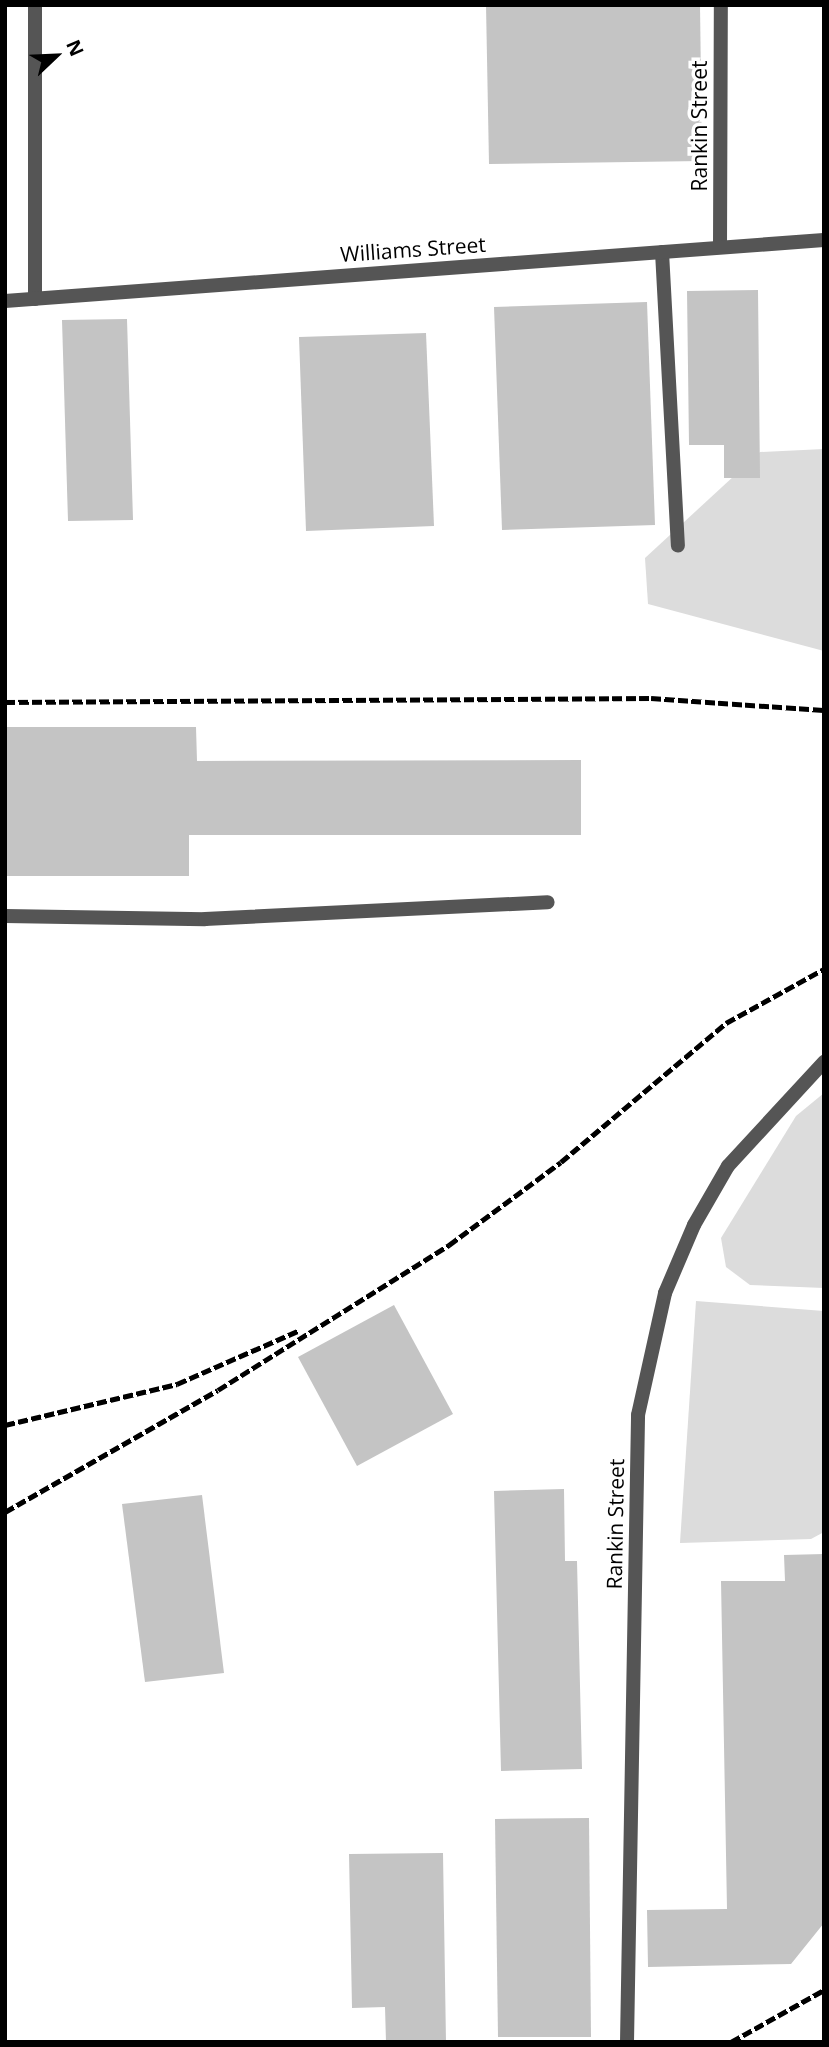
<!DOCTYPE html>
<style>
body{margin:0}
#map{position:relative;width:829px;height:2047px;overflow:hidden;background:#fff;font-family:"Open Sans",sans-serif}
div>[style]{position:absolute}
.green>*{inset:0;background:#dcdcdc}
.building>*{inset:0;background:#c4c4c4}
.service>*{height:14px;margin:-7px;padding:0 7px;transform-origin:7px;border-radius:7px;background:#555}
.minor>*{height:14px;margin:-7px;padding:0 7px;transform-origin:7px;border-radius:7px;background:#555}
.rail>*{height:5px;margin-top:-2.5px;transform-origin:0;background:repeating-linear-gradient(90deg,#000 0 10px,transparent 0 13.5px)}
span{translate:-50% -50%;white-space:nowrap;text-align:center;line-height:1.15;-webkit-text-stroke:7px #fff;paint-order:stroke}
.street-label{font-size:21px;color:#000}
.frame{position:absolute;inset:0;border:7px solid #000;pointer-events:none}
.north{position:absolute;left:21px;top:21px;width:70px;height:70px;-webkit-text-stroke:5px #fff;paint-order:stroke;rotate:67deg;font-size:19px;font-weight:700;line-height:28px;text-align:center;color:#000}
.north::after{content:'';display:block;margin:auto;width:24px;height:32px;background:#000;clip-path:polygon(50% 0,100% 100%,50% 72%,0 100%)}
</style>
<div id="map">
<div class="green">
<i style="clip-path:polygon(824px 449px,824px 651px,648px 604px,645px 558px,760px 452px)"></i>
<i style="clip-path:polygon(824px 1093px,824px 1288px,750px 1285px,726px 1267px,721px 1238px,796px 1116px)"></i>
<i style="clip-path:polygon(696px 1301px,824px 1311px,824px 1532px,811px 1539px,680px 1543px)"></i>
</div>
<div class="building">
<i style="clip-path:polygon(486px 5px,700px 5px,702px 161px,489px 164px)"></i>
<i style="clip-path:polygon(758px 290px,760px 478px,724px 478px,724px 445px,689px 445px,687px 291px)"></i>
<i style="clip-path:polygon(647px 302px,655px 525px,502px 530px,494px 307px)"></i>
<i style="clip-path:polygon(127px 319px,133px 520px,68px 521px,62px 320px)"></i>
<i style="clip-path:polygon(426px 333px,434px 526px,306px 531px,299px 337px)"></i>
<i style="clip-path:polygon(5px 727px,196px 727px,197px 761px,581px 760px,581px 835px,189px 835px,189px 876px,5px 876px)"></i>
<i style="clip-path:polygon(394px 1305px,453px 1414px,357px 1466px,298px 1357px)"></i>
<i style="clip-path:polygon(564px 1489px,565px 1561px,577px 1561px,582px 1769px,501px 1771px,494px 1491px)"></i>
<i style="clip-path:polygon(202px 1495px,224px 1673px,145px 1682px,122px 1504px)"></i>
<i style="clip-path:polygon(824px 1554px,824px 1923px,791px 1964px,648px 1967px,647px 1910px,727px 1909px,721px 1581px,785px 1581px,784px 1555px)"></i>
<i style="clip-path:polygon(589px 1818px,591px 2037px,498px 2037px,495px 1819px)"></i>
<i style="clip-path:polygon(443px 1853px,446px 2042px,386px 2042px,385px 2007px,352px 2008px,349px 1854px)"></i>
</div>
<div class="service">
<i style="left:5px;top:916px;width:200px;rotate:0.9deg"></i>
<i style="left:205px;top:919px;width:343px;rotate:-2.8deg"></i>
</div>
<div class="minor">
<i style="left:35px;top:5px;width:294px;rotate:90deg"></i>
<i style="left:720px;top:246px;width:241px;rotate:-89.8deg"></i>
<i style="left:662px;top:252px;width:294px;rotate:86.9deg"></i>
<i style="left:5px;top:301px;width:821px;rotate:-4.26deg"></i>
<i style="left:627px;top:2042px;width:627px;rotate:-88.99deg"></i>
<i style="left:638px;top:1415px;width:125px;rotate:-77.5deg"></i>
<i style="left:665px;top:1293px;width:74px;rotate:-66.9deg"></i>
<i style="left:694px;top:1225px;width:68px;rotate:-60deg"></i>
<i style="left:728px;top:1166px;width:142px;rotate:-47.3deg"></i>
</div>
<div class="rail">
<i style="left:5px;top:702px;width:646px;rotate:-0.35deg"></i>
<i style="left:651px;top:698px;width:173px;rotate:4deg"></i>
<i style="left:5px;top:1425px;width:177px;rotate:-13.4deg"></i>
<i style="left:177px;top:1384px;width:134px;rotate:-23.7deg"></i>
<i style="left:5px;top:1512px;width:245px;rotate:-29.8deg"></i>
<i style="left:218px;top:1390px;width:273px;rotate:-32.1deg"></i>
<i style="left:449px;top:1245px;width:139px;rotate:-36.5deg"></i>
<i style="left:561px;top:1162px;width:216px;rotate:-40.1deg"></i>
<i style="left:726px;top:1023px;width:112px;rotate:-28.9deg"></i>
<i style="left:731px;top:2042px;width:107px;rotate:-29.2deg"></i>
</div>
<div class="street-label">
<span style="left:699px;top:126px;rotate:-90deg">Rankin Street</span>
<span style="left:413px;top:249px;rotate:-4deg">Williams Street</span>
<span style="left:615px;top:1524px;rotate:-89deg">Rankin Street</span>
</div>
<div class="frame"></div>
<div class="north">N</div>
</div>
